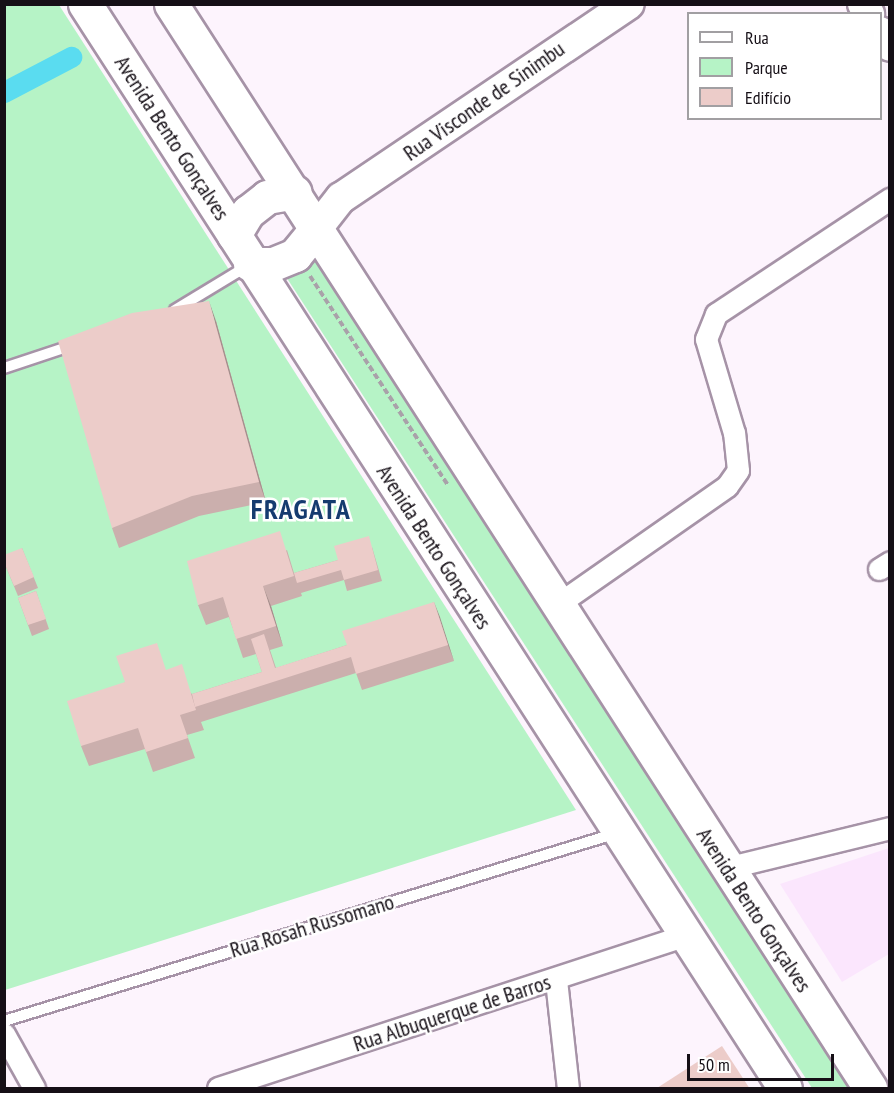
<!DOCTYPE html>
<meta charset="utf-8">
<style>
body{margin:0}
#map{position:relative;width:894px;height:1093px;overflow:hidden;background:#fdf4fd;font-family:"PT Sans Narrow",sans-serif}
div>[style]{position:absolute}
.built>*{inset:0;background:#fbe6fd}
.green>*{inset:0;background:#b6f3c6}
.canal>*{height:21px;margin:-10.5px;padding:0 10.5px;transform-origin:10.5px;border-radius:10.5px;background:#5adcf0}
.path>*{height:4px;margin-top:-2px;transform-origin:0;background:repeating-linear-gradient(90deg,#a9a1a9 0 6px,transparent 0 9px)}
.roads{filter:drop-shadow(2px 0 #a693a7) drop-shadow(-2px 0 #a693a7) drop-shadow(0 2px #a693a7) drop-shadow(0 -2px #a693a7)}
.lane>*{height:10px;margin:-5px;padding:0 5px;transform-origin:5px;border-radius:5px;background:#fff}
.street>*{height:21px;margin:-10.5px;padding:0 10.5px;transform-origin:10.5px;border-radius:10.5px;background:#fff}
.secondary>*{height:30px;margin:-15px;padding:0 15px;transform-origin:15px;border-radius:15px;background:#fff}
.primary>*{height:33px;margin:-16.5px;padding:0 16.5px;transform-origin:16.5px;border-radius:16.5px;background:#fff}
.wall>*{inset:0;background:#cbafad}
.shaded-wall>*{inset:0;background:#a58f8d}
.building>*{inset:0;background:#ecccc9}
span{translate:-50% -50%;white-space:nowrap;text-align:center;line-height:1.15;-webkit-text-stroke:5px #fff;paint-order:stroke}
.street-label{font-size:22px;color:#150f16}
.district-label{font-size:28px;color:#153b6f;font-weight:700;letter-spacing:1.5px}
.frame{position:absolute;inset:0;border:6px solid #150f16;pointer-events:none}
.legend{position:absolute;left:687px;top:12px;width:195px;height:108px;box-sizing:border-box;background:#fff;border:2px solid #a19fa2;margin:0;padding:8px 10px;list-style:none;font-size:18px;color:#150f16}
.legend li{display:flex;align-items:center;gap:12px;height:30px}
.legend b{width:30px;border:2px solid #a19fa2}
.scale{position:absolute;left:687px;top:1054px;width:147px;height:27px;box-sizing:border-box;border:3px solid #150f16;border-top:0;padding-left:8px;font-size:18px;line-height:21px;white-space:nowrap;color:#150f16;-webkit-text-stroke:4px #fff;paint-order:stroke}
</style>
<div id="map">
<div class="built">
<i style="clip-path:polygon(889px 848px,889px 954px,842px 982px,780px 884px)"></i>
</div>
<div class="green">
<i style="clip-path:polygon(5px 5px,59px 5px,576px 810px,5px 990px)"></i>
<i style="clip-path:polygon(321px 237px,862px 1088px,812px 1088px,281px 269px)"></i>
</div>
<div class="canal">
<i style="left:4px;top:92px;width:76px;rotate:-27.6deg"></i>
</div>
<div class="path">
<i style="left:310px;top:276px;width:250px;rotate:56.6deg"></i>
</div>
<div class="roads">
<div class="lane">
<i style="left:175px;top:310px;width:87px;rotate:-31.3deg"></i>
<i style="left:4px;top:368px;width:73px;rotate:-18.4deg"></i>
<i style="left:4px;top:1021px;width:641px;rotate:-17.05deg"></i>
</div>
<div class="street">
<i style="left:879px;top:569px;width:13px;rotate:-32deg"></i>
<i style="left:558px;top:604px;width:206px;rotate:-34.9deg"></i>
<i style="left:727px;top:486px;width:19px;rotate:-55deg"></i>
<i style="left:738px;top:470px;width:37px;rotate:-96deg"></i>
<i style="left:734px;top:433px;width:98px;rotate:-106.6deg"></i>
<i style="left:706px;top:339px;width:27px;rotate:-68deg"></i>
<i style="left:716px;top:314px;width:209px;rotate:-33.5deg"></i>
<i style="left:726px;top:868px;width:169px;rotate:-13.7deg"></i>
<i style="left:556px;top:980px;width:109px;rotate:83.7deg"></i>
<i style="left:4px;top:1034px;width:62px;rotate:60.9deg"></i>
<i style="left:218px;top:1088px;width:491px;rotate:-18.1deg"></i>
</div>
<div class="secondary">
<i style="left:863px;top:4px;width:12px;rotate:59deg"></i>
<i style="left:880px;top:32px;width:17px;rotate:54deg"></i>
<i style="left:318px;top:227px;width:37px;rotate:-52deg"></i>
<i style="left:341px;top:198px;width:347px;rotate:-34deg"></i>
</div>
<div class="primary">
<i style="left:85px;top:4px;width:1290px;rotate:57.15deg"></i>
<i style="left:171px;top:4px;width:1290px;rotate:57.18deg"></i>
<i style="left:234px;top:235px;width:27px;rotate:-59deg"></i>
<i style="left:248px;top:212px;width:24px;rotate:-38deg"></i>
<i style="left:267px;top:197px;width:28px;rotate:-10deg"></i>
<i style="left:250px;top:264px;width:23px"></i>
<i style="left:273px;top:264px;width:24px;rotate:-22deg"></i>
<i style="left:295px;top:255px;width:36px;rotate:-51deg"></i>
</div>
</div>
<div class="wall">
<i style="clip-path:polygon(216px 321px,266px 502px,199px 516px,119px 548px,112px 528px)"></i>
<i style="clip-path:polygon(372px 547px,382px 581px,347px 591px,344px 580px,301px 593px,302px 596px,271px 606px,283px 646px,270px 650px,276px 668px,347px 645px,434px 602px,454px 661px,362px 690px,356px 673px,201px 722px,204px 730px,187px 735px,195px 758px,153px 772px,145px 749px,89px 766px,81px 746px,125px 682px,166px 670px,192px 694px,262px 672px,256px 654px,243px 658px,229px 617px,206px 625px,198px 605px,287px 550px,294px 573px,338px 560px)"></i>
<i style="clip-path:polygon(22px 548px,38px 588px,18px 596px,4px 562px)"></i>
<i style="clip-path:polygon(36px 591px,49px 629px,32px 636px,18px 598px)"></i>
</div>
<div class="shaded-wall">
<i style="clip-path:polygon(209px 301px,216px 321px,266px 502px,259px 482px)"></i>
<i style="clip-path:polygon(263px 586px,271px 606px,283px 646px,276px 626px)"></i>
<i style="clip-path:polygon(434px 602px,440px 617px,454px 661px,448px 645px)"></i>
</div>
<div class="building">
<i style="clip-path:polygon(209px 301px,259px 482px,192px 496px,112px 528px,58px 341px,132px 313px)"></i>
<i style="clip-path:polygon(280px 531px,294px 576px,263px 586px,276px 626px,236px 639px,223px 597px,198px 605px,187px 561px)"></i>
<i style="clip-path:polygon(369px 536px,378px 570px,344px 580px,341px 570px,297px 583px,294px 573px,338px 560px,334px 546px)"></i>
<i style="clip-path:polygon(22px 548px,34px 577px,14px 586px,4px 562px,4px 555px)"></i>
<i style="clip-path:polygon(36px 591px,46px 619px,28px 625px,18px 598px)"></i>
<i style="clip-path:polygon(434px 602px,448px 645px,356px 674px,351px 657px,195px 707px,192px 694px,262px 672px,251px 639px,264px 634px,275px 668px,347px 645px,342px 631px)"></i>
<i style="clip-path:polygon(157px 643px,166px 670px,182px 664px,196px 710px,180px 715px,188px 738px,146px 752px,138px 728px,81px 746px,67px 701px,125px 682px,116px 656px)"></i>
<i style="clip-path:polygon(722px 1046px,750px 1089px,657px 1088px)"></i>
</div>
<div class="street-label">
<span style="left:484px;top:101px;rotate:-35deg">Rua Visconde de Sinimbu</span>
<span style="left:172px;top:138px;rotate:57deg">Avenida Bento Gonçalves</span>
<span style="left:434px;top:547px;rotate:57deg">Avenida Bento Gonçalves</span>
<span style="left:754px;top:910px;rotate:57deg">Avenida Bento Gonçalves</span>
<span style="left:312px;top:926px;rotate:-17deg">Rua Rosah Russomano</span>
<span style="left:452px;top:1013px;rotate:-18deg">Rua Albuquerque de Barros</span>
</div>
<div class="district-label">
<span style="left:301px;top:509px">FRAGATA</span>
</div>
<div class="frame"></div>
<ul class="legend">
<li><b style="height:8px;background:#fff"></b>Rua</li>
<li><b style="height:16px;background:#b6f3c6"></b>Parque</li>
<li><b style="height:16px;background:#ecccc9"></b>Edifício</li>
</ul>
<div class="scale">50 m</div>
</div>
